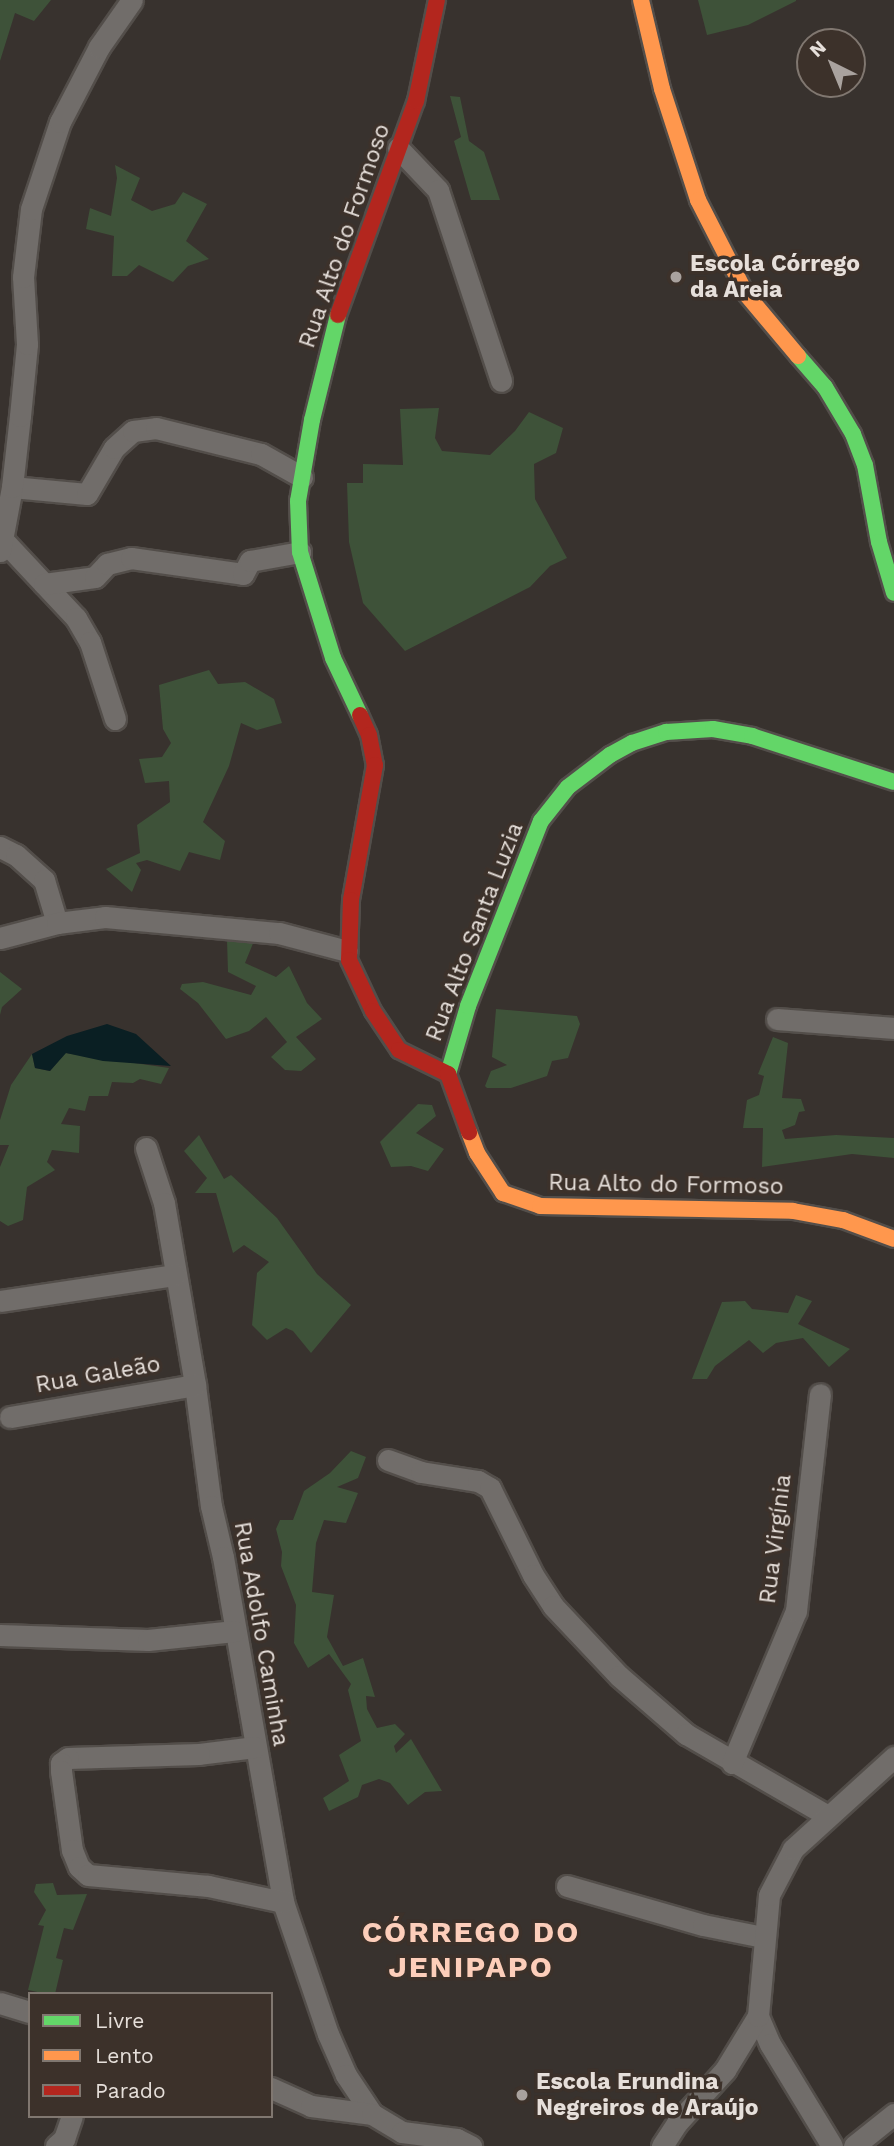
<!DOCTYPE html>
<meta charset="utf-8">
<style>
body{margin:0}
#map{position:relative;width:894px;height:2146px;overflow:hidden;background:#38322e;font-family:"Work Sans",sans-serif}
div>[style]{position:absolute}
.green>*{inset:0;background:#3e5239}
.water>*{inset:0;background:#0a1f23}
.roads{filter:drop-shadow(2px 0 #534e4a) drop-shadow(-2px 0 #534e4a) drop-shadow(0 2px #534e4a) drop-shadow(0 -2px #534e4a)}
.street>*{height:21px;margin:-10.5px;padding:0 10.5px;transform-origin:10.5px;border-radius:10.5px;background:#716d6a}
.fast>*{height:16px;margin:-8px;padding:0 8px;transform-origin:8px;border-radius:8px;background:#63d668}
.slow>*{height:16px;margin:-8px;padding:0 8px;transform-origin:8px;border-radius:8px;background:#ff974d}
.jam>*{height:16px;margin:-8px;padding:0 8px;transform-origin:8px;border-radius:8px;background:#b3261e}
.dots>*{width:19px;height:19px;translate:-50% -50%;box-sizing:border-box;border:4px solid #3c312a;border-radius:50%}
span{translate:-50% -50%;white-space:nowrap;text-align:center;line-height:1.15;-webkit-text-stroke:7px #3c312a;paint-order:stroke}
.street-label{font-size:23px;color:#e6dfda}
.poi-label{font-size:23px;color:#e6dfda;font-weight:700}
.left{translate:0 -50%;text-align:left}
.district-label{font-size:30px;color:#fdceba;font-weight:700;letter-spacing:2px}
.legend{position:absolute;left:28px;top:1992px;width:245px;height:126px;box-sizing:border-box;background:#3c312a;border:2px solid #807770;margin:0;padding:9px 12px;list-style:none;font-size:21px;color:#e6dfda}
.legend li{display:flex;align-items:center;gap:14px;height:35px}
.legend b{width:35px;border:2px solid #807770}
.north{position:absolute;left:796px;top:28px;width:70px;height:70px;box-sizing:border-box;background:#3c312a;border:2px solid #807770;border-radius:50%;rotate:317deg;font-size:19px;font-weight:700;line-height:28px;text-align:center;color:#e6dfda}
.north::after{content:'';display:block;margin:auto;width:24px;height:32px;background:#a9a29e;clip-path:polygon(50% 0,100% 100%,50% 72%,0 100%)}
</style>
<div id="map">
<div class="green">
<i style="clip-path:polygon(0 0,51px 0,34px 21px,15px 13px,0 61px)"></i>
<i style="clip-path:polygon(698px 0,796px 0,796px 1px,748px 25px,707px 35px)"></i>
<i style="clip-path:polygon(450px 96px,460px 97px,469px 141px,484px 152px,500px 200px,471px 200px,454px 141px,461px 137px)"></i>
<i style="clip-path:polygon(115px 165px,140px 178px,131px 200px,152px 211px,175px 204px,183px 192px,207px 204px,186px 241px,209px 259px,188px 266px,173px 282px,139px 265px,127px 276px,112px 276px,114px 236px,86px 229px,90px 208px,111px 216px,117px 178px)"></i>
<i style="clip-path:polygon(439px 408px,435px 438px,442px 451px,490px 455px,515px 431px,529px 412px,563px 428px,556px 453px,534px 464px,535px 499px,567px 558px,550px 566px,530px 587px,405px 651px,363px 603px,349px 542px,347px 483px,363px 483px,363px 464px,403px 465px,400px 409px)"></i>
<i style="clip-path:polygon(209px 670px,218px 684px,245px 682px,274px 699px,282px 723px,257px 730px,241px 723px,229px 766px,203px 822px,225px 841px,220px 860px,189px 852px,180px 871px,147px 860px,136px 863px,141px 870px,132px 892px,106px 869px,140px 853px,137px 825px,170px 802px,169px 781px,145px 783px,139px 759px,162px 757px,171px 743px,163px 729px,159px 685px)"></i>
<i style="clip-path:polygon(227px 940px,254px 941px,245px 963px,276px 977px,289px 966px,307px 1003px,322px 1019px,296px 1037px,316px 1059px,301px 1071px,285px 1070px,271px 1057px,287px 1042px,266px 1017px,249px 1031px,226px 1039px,198px 1003px,180px 989px,182px 984px,203px 982px,251px 995px,256px 986px,228px 972px)"></i>
<i style="clip-path:polygon(0 972px,22px 989px,2px 1007px,0 1015px)"></i>
<i style="clip-path:polygon(496px 1009px,577px 1016px,580px 1024px,568px 1058px,552px 1061px,547px 1076px,511px 1088px,487px 1088px,485px 1086px,491px 1071px,507px 1065px,492px 1057px)"></i>
<i style="clip-path:polygon(773px 1037px,788px 1043px,782px 1098px,801px 1099px,805px 1111px,799px 1112px,795px 1125px,782px 1130px,785px 1139px,836px 1135px,894px 1138px,894px 1158px,852px 1154px,762px 1167px,763px 1128px,743px 1128px,747px 1100px,759px 1095px,764px 1076px,758px 1074px)"></i>
<i style="clip-path:polygon(65px 1053px,169px 1068px,161px 1084px,140px 1079px,133px 1083px,112px 1082px,108px 1096px,89px 1096px,85px 1111px,69px 1108px,61px 1124px,80px 1126px,79px 1153px,52px 1150px,47px 1162px,55px 1170px,27px 1187px,23px 1220px,8px 1226px,0 1221px,0 1167px,9px 1145px,0 1145px,0 1120px,11px 1085px,32px 1054px,35px 1068px,50px 1071px)"></i>
<i style="clip-path:polygon(418px 1104px,432px 1105px,436px 1116px,416px 1133px,444px 1149px,428px 1171px,411px 1166px,391px 1167px,380px 1142px)"></i>
<i style="clip-path:polygon(199px 1135px,224px 1179px,231px 1175px,277px 1218px,317px 1274px,351px 1305px,311px 1353px,293px 1331px,286px 1328px,267px 1340px,252px 1325px,257px 1273px,269px 1262px,244px 1245px,233px 1253px,216px 1193px,195px 1193px,207px 1178px,184px 1151px)"></i>
<i style="clip-path:polygon(796px 1295px,812px 1301px,798px 1324px,850px 1349px,829px 1367px,803px 1338px,776px 1343px,763px 1353px,749px 1340px,715px 1366px,707px 1379px,692px 1379px,722px 1302px,745px 1301px,752px 1309px,788px 1313px)"></i>
<i style="clip-path:polygon(351px 1451px,366px 1457px,358px 1478px,337px 1487px,358px 1493px,346px 1523px,324px 1520px,316px 1543px,312px 1592px,334px 1595px,327px 1637px,343px 1666px,363px 1658px,375px 1697px,366px 1696px,367px 1709px,377px 1728px,395px 1724px,405px 1734px,394px 1746px,396px 1753px,411px 1739px,442px 1791px,425px 1792px,408px 1805px,390px 1783px,379px 1779px,362px 1785px,358px 1797px,329px 1811px,323px 1798px,349px 1781px,339px 1755px,361px 1741px,348px 1690px,351px 1684px,329px 1654px,308px 1668px,294px 1643px,296px 1605px,281px 1566px,282px 1552px,276px 1529px,280px 1520px,293px 1520px,304px 1491px,330px 1473px)"></i>
<i style="clip-path:polygon(53px 1883px,57px 1895px,87px 1894px,73px 1930px,64px 1928px,56px 1958px,63px 1960px,55px 1994px,47px 1994px,28px 1990px,44px 1926px,38px 1925px,46px 1910px,34px 1892px,36px 1884px)"></i>
</div>
<div class="water">
<i style="clip-path:polygon(107px 1024px,136px 1034px,171px 1066px,103px 1061px,66px 1053px,50px 1071px,35px 1068px,32px 1054px,67px 1036px)"></i>
</div>
<div class="roads">
<div class="street">
<i style="left:398px;top:148px;width:58px;rotate:46.4deg"></i>
<i style="left:438px;top:190px;width:201px;rotate:71.7deg"></i>
<i style="left:12px;top:487px;width:75px;rotate:5.3deg"></i>
<i style="left:87px;top:494px;width:53px;rotate:-59.6deg"></i>
<i style="left:114px;top:448px;width:25px;rotate:-42deg"></i>
<i style="left:133px;top:431px;width:23px;rotate:-7deg"></i>
<i style="left:156px;top:428px;width:108px;rotate:13.9deg"></i>
<i style="left:261px;top:454px;width:47px;rotate:29.3deg"></i>
<i style="left:3px;top:540px;width:107px;rotate:46.9deg"></i>
<i style="left:76px;top:618px;width:28px;rotate:60deg"></i>
<i style="left:90px;top:642px;width:81px;rotate:72deg"></i>
<i style="left:0;top:551px;width:65px;rotate:-79.4deg"></i>
<i style="left:12px;top:487px;width:71px;rotate:-83.6deg"></i>
<i style="left:20px;top:416px;width:72px;rotate:-84.4deg"></i>
<i style="left:27px;top:344px;width:67px;rotate:-93.4deg"></i>
<i style="left:23px;top:277px;width:68px;rotate:-83.3deg"></i>
<i style="left:31px;top:209px;width:92px;rotate:-71.6deg"></i>
<i style="left:60px;top:122px;width:85px;rotate:-62.5deg"></i>
<i style="left:99px;top:47px;width:57px;rotate:-54.9deg"></i>
<i style="left:44px;top:584px;width:51px;rotate:-7.8deg"></i>
<i style="left:95px;top:577px;width:18px;rotate:-47deg"></i>
<i style="left:107px;top:564px;width:25px;rotate:-14deg"></i>
<i style="left:131px;top:558px;width:113px;rotate:8.1deg"></i>
<i style="left:243px;top:574px;width:15px;rotate:-62deg"></i>
<i style="left:250px;top:561px;width:51px;rotate:-10.2deg"></i>
<i style="left:0;top:847px;width:18px;rotate:27deg"></i>
<i style="left:16px;top:855px;width:38px;rotate:42deg"></i>
<i style="left:44px;top:880px;width:45px;rotate:73.2deg"></i>
<i style="left:0;top:938px;width:59px;rotate:-14.7deg"></i>
<i style="left:57px;top:923px;width:48px;rotate:-7.1deg"></i>
<i style="left:105px;top:917px;width:175px;rotate:5.3deg"></i>
<i style="left:279px;top:933px;width:70px;rotate:14.8deg"></i>
<i style="left:777px;top:1019px;width:117px;rotate:4.4deg"></i>
<i style="left:146px;top:1148px;width:58px;rotate:71.9deg"></i>
<i style="left:164px;top:1203px;width:185px;rotate:80.3deg"></i>
<i style="left:195px;top:1385px;width:122px;rotate:82.5deg"></i>
<i style="left:211px;top:1506px;width:52px;rotate:76.8deg"></i>
<i style="left:223px;top:1557px;width:350px;rotate:80.1deg"></i>
<i style="left:283px;top:1902px;width:139px;rotate:71.2deg"></i>
<i style="left:328px;top:2034px;width:45px;rotate:66.3deg"></i>
<i style="left:346px;top:2075px;width:47px;rotate:56.3deg"></i>
<i style="left:0;top:1301px;width:177px;rotate:-8.5deg"></i>
<i style="left:10px;top:1417px;width:188px;rotate:-9.8deg"></i>
<i style="left:388px;top:1460px;width:35px;rotate:20deg"></i>
<i style="left:421px;top:1472px;width:58px;rotate:9deg"></i>
<i style="left:478px;top:1481px;width:14px;rotate:30deg"></i>
<i style="left:490px;top:1488px;width:97px;rotate:63.7deg"></i>
<i style="left:533px;top:1575px;width:37px;rotate:57deg"></i>
<i style="left:553px;top:1606px;width:96px;rotate:46.7deg"></i>
<i style="left:619px;top:1676px;width:89px;rotate:40.9deg"></i>
<i style="left:686px;top:1734px;width:164px;rotate:30deg"></i>
<i style="left:0;top:1635px;width:148px;rotate:1.9deg"></i>
<i style="left:148px;top:1640px;width:87px;rotate:-5.9deg"></i>
<i style="left:255px;top:1747px;width:56px;rotate:172.9deg"></i>
<i style="left:199px;top:1754px;width:131px;rotate:178.3deg"></i>
<i style="left:68px;top:1758px;width:9px;rotate:144deg"></i>
<i style="left:61px;top:1763px;width:8px;rotate:90deg"></i>
<i style="left:61px;top:1771px;width:80px;rotate:82.1deg"></i>
<i style="left:72px;top:1850px;width:18px;rotate:68deg"></i>
<i style="left:79px;top:1867px;width:12px;rotate:42deg"></i>
<i style="left:88px;top:1875px;width:121px;rotate:5.2deg"></i>
<i style="left:208px;top:1886px;width:77px;rotate:12deg"></i>
<i style="left:732px;top:1763px;width:165px;rotate:-67.2deg"></i>
<i style="left:796px;top:1611px;width:218px;rotate:-83.7deg"></i>
<i style="left:567px;top:1886px;width:141px;rotate:16deg"></i>
<i style="left:703px;top:1925px;width:61px;rotate:11.3deg"></i>
<i style="left:0;top:2003px;width:31px;rotate:17deg"></i>
<i style="left:758px;top:2016px;width:30px;rotate:67deg"></i>
<i style="left:770px;top:2044px;width:119px;rotate:58.7deg"></i>
<i style="left:271px;top:2088px;width:44px;rotate:24.2deg"></i>
<i style="left:311px;top:2106px;width:62px;rotate:7.5deg"></i>
<i style="left:372px;top:2114px;width:35px;rotate:31deg"></i>
<i style="left:402px;top:2132px;width:55px;rotate:7.3deg"></i>
<i style="left:457px;top:2139px;width:16px;rotate:27deg"></i>
<i style="left:56px;top:2146px;width:11px;rotate:-41deg"></i>
<i style="left:64px;top:2139px;width:24px;rotate:-71deg"></i>
<i style="left:662px;top:2146px;width:27px;rotate:-57deg"></i>
<i style="left:677px;top:2123px;width:72px;rotate:-47.8deg"></i>
<i style="left:725px;top:2070px;width:63px;rotate:-58.6deg"></i>
<i style="left:758px;top:2016px;width:121px;rotate:-84.8deg"></i>
<i style="left:769px;top:1895px;width:52px;rotate:-62.4deg"></i>
<i style="left:793px;top:1849px;width:137px;rotate:-42.3deg"></i>
<i style="left:854px;top:2146px;width:51px;rotate:-38.7deg"></i>
</div>
<div class="fast">
<i style="left:338px;top:315px;width:108px;rotate:103.9deg"></i>
<i style="left:312px;top:420px;width:82px;rotate:99.8deg"></i>
<i style="left:298px;top:501px;width:51px;rotate:87.8deg"></i>
<i style="left:300px;top:552px;width:111px;rotate:72.7deg"></i>
<i style="left:333px;top:658px;width:63px;rotate:64.7deg"></i>
<i style="left:798px;top:356px;width:41px;rotate:48.9deg"></i>
<i style="left:825px;top:387px;width:55px;rotate:59.2deg"></i>
<i style="left:853px;top:434px;width:33px;rotate:69deg"></i>
<i style="left:865px;top:465px;width:78px;rotate:79.7deg"></i>
<i style="left:879px;top:542px;width:53px;rotate:73.6deg"></i>
<i style="left:448px;top:1074px;width:71px;rotate:-73.6deg"></i>
<i style="left:468px;top:1006px;width:199px;rotate:-68.5deg"></i>
<i style="left:541px;top:821px;width:43px;rotate:-51.5deg"></i>
<i style="left:568px;top:787px;width:53px;rotate:-37.3deg"></i>
<i style="left:610px;top:755px;width:25px;rotate:-29deg"></i>
<i style="left:632px;top:743px;width:36px;rotate:-18deg"></i>
<i style="left:666px;top:732px;width:47px;rotate:-3.7deg"></i>
<i style="left:713px;top:729px;width:40px;rotate:10deg"></i>
<i style="left:752px;top:736px;width:149px;rotate:17.9deg"></i>
</div>
<div class="slow">
<i style="left:641px;top:0;width:91px;rotate:76.7deg"></i>
<i style="left:662px;top:89px;width:117px;rotate:72deg"></i>
<i style="left:698px;top:200px;width:106px;rotate:62.9deg"></i>
<i style="left:746px;top:294px;width:81px;rotate:50deg"></i>
<i style="left:469px;top:1132px;width:22px;rotate:69deg"></i>
<i style="left:477px;top:1153px;width:48px;rotate:57deg"></i>
<i style="left:503px;top:1193px;width:39px;rotate:19deg"></i>
<i style="left:540px;top:1206px;width:253px;rotate:1.1deg"></i>
<i style="left:793px;top:1211px;width:51px;rotate:10.2deg"></i>
<i style="left:843px;top:1220px;width:54px;rotate:20.4deg"></i>
</div>
<div class="jam">
<i style="left:338px;top:315px;width:228px;rotate:-70deg"></i>
<i style="left:416px;top:101px;width:103px;rotate:-78.3deg"></i>
<i style="left:360px;top:715px;width:22px;rotate:66deg"></i>
<i style="left:369px;top:735px;width:31px;rotate:79deg"></i>
<i style="left:375px;top:765px;width:137px;rotate:100.1deg"></i>
<i style="left:351px;top:900px;width:60px;rotate:91.9deg"></i>
<i style="left:349px;top:960px;width:56px;rotate:64.8deg"></i>
<i style="left:373px;top:1011px;width:47px;rotate:56.3deg"></i>
<i style="left:399px;top:1050px;width:55px;rotate:26.1deg"></i>
<i style="left:448px;top:1074px;width:62px;rotate:70.1deg"></i>
</div>
</div>
<div class="dots">
<i style="left:676px;top:277px;background:#a9a29e"></i>
<i style="left:522px;top:2095px;background:#a9a29e"></i>
</div>
<div class="street-label">
<span style="left:345px;top:236px;rotate:-71deg">Rua Alto do Formoso</span>
<span style="left:475px;top:932px;rotate:-69deg">Rua Alto Santa Luzia</span>
<span style="left:666px;top:1185px;rotate:1deg">Rua Alto do Formoso</span>
<span style="left:98px;top:1375px;rotate:-10deg">Rua Galeão</span>
<span style="left:776px;top:1539px;rotate:-83deg">Rua Virgínia</span>
<span style="left:261px;top:1634px;rotate:80deg">Rua Adolfo Caminha</span>
</div>
<div class="poi-label">
<span class="left" style="left:690px;top:277px">Escola Córrego<br>da Areia</span>
<span class="left" style="left:536px;top:2095px">Escola Erundina<br>Negreiros de Araújo</span>
</div>
<div class="district-label">
<span style="left:471px;top:1949px">CÓRREGO DO<br>JENIPAPO</span>
</div>
<ul class="legend">
<li><b style="height:9px;background:#63d668"></b>Livre</li>
<li><b style="height:9px;background:#ff974d"></b>Lento</li>
<li><b style="height:9px;background:#b3261e"></b>Parado</li>
</ul>
<div class="north">N</div>
</div>
